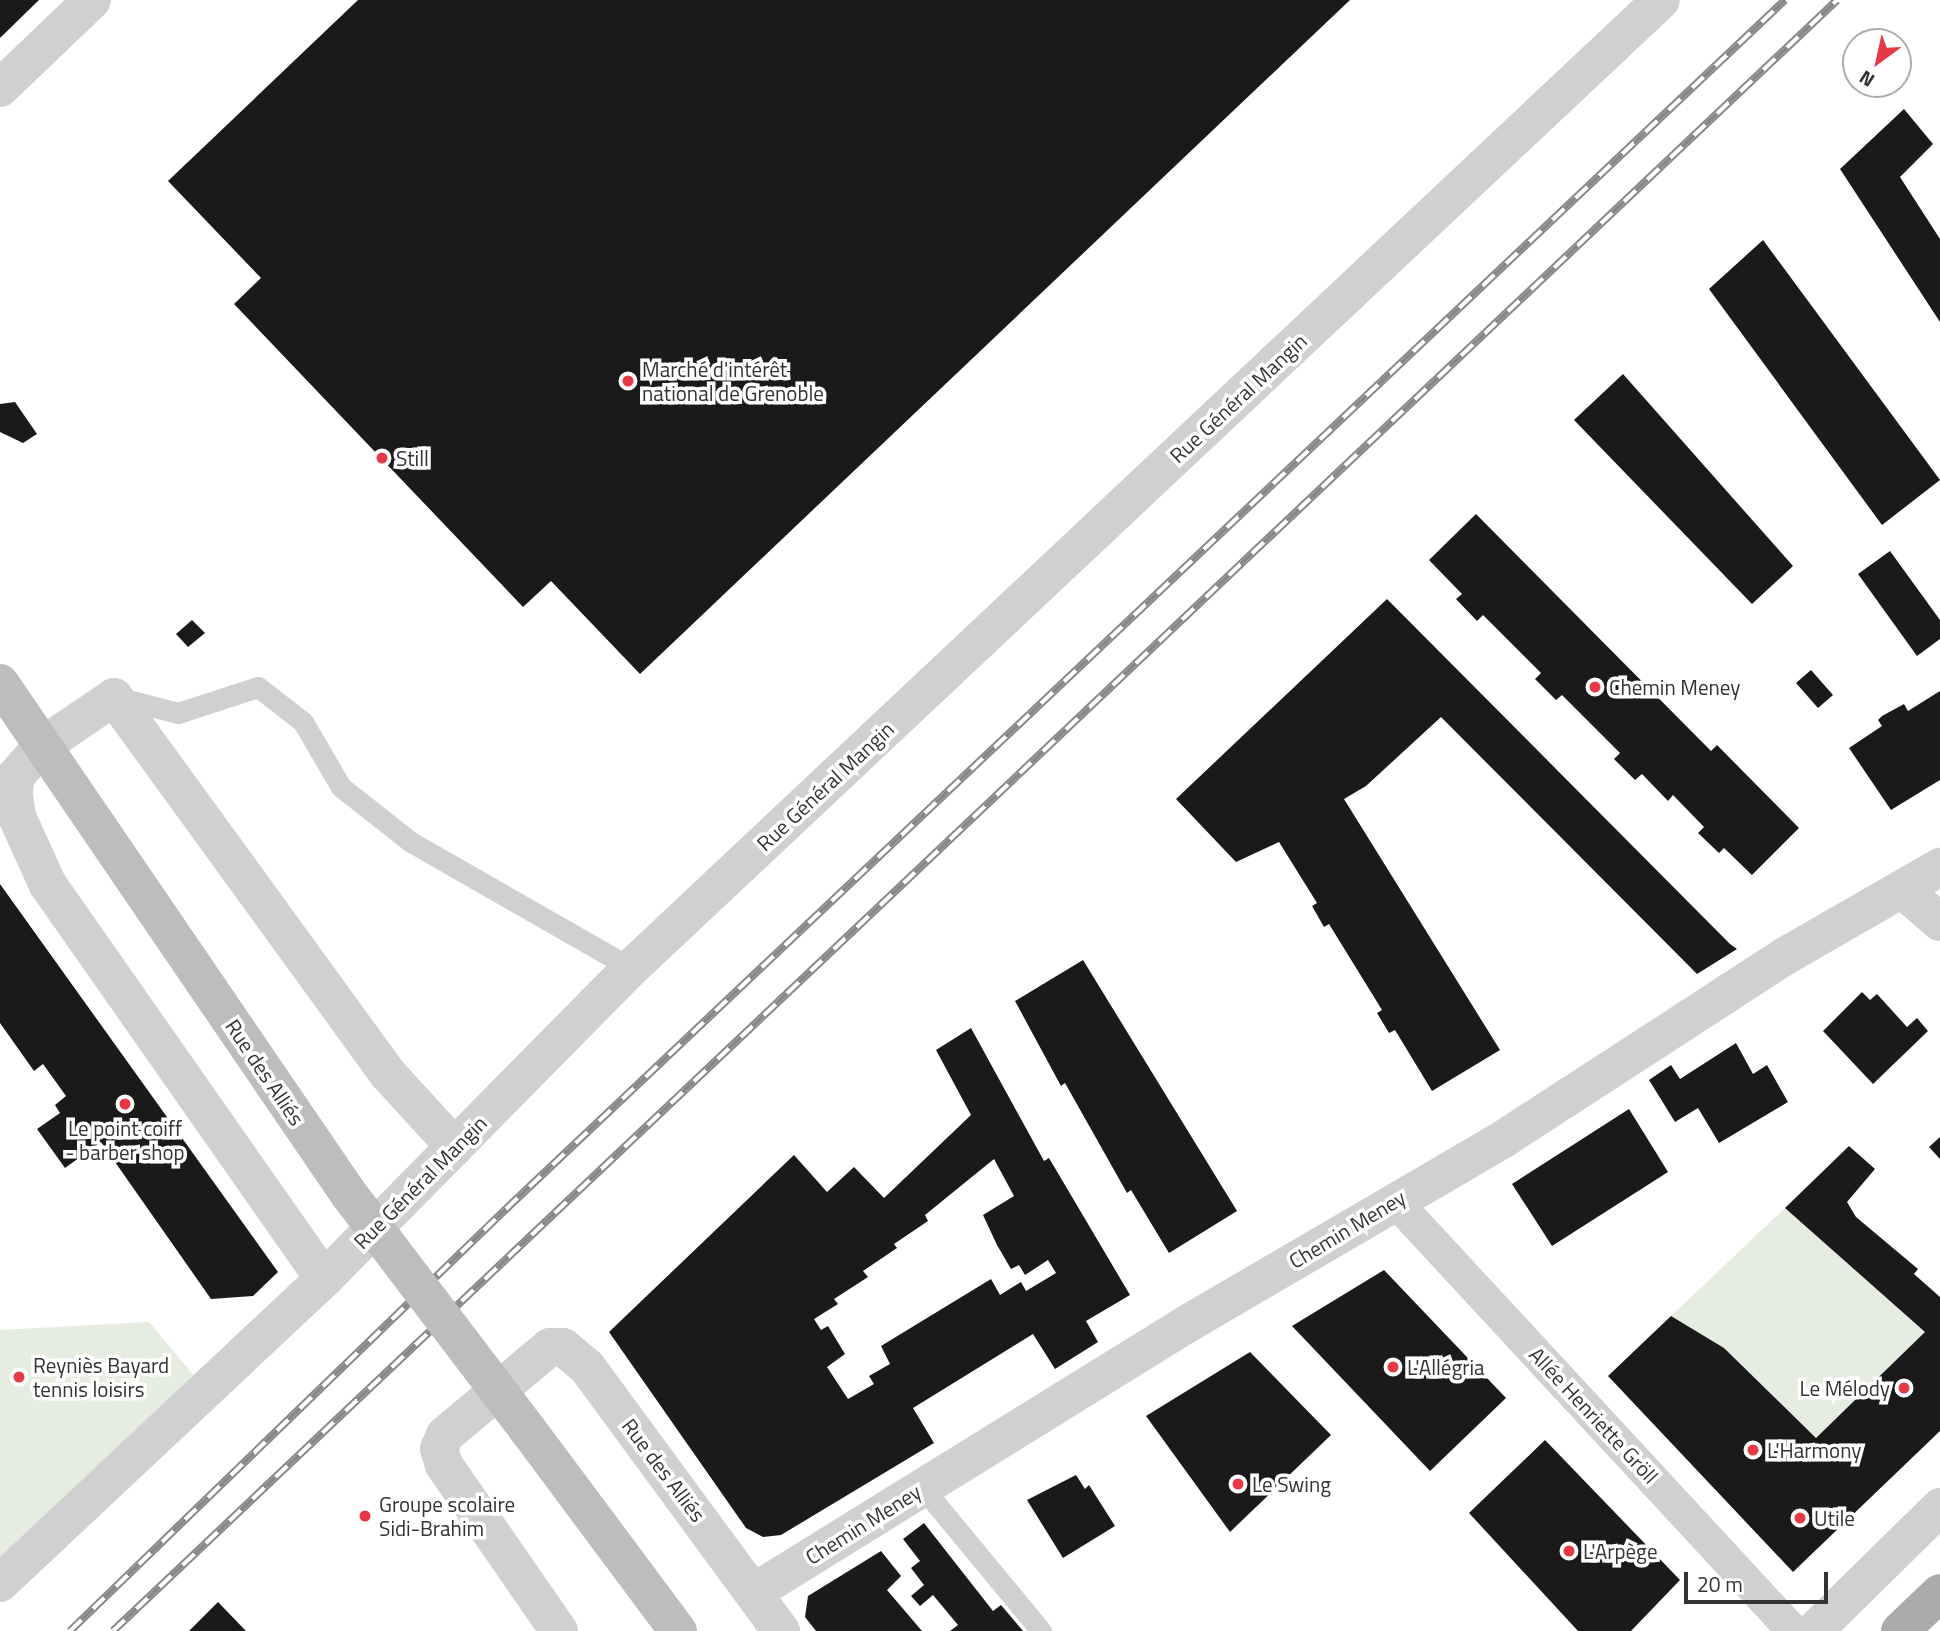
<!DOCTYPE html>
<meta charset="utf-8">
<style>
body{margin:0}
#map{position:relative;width:1940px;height:1631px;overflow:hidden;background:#fff;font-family:"Titillium Web",sans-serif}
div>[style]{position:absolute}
.green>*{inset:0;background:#e6ecdf}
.building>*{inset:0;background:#1a1a1a}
.service>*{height:21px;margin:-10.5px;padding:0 10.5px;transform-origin:10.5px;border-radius:10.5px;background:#d0d0d0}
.pedestrian>*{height:33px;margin:-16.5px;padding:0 16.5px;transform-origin:16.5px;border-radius:16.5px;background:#d0d0d0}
.minor>*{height:38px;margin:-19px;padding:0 19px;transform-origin:19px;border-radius:19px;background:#d0d0d0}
.secondary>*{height:38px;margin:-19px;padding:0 19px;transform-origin:19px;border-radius:19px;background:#bdbdbd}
.primary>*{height:38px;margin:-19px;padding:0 19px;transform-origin:19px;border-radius:19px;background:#ababab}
.rail>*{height:8px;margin-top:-4px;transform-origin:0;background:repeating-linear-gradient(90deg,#fff 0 16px,#888 0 32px);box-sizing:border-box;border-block:2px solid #888}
.secondary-bridge>*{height:38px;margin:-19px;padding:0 19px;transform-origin:19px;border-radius:19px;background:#bdbdbd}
.dots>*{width:19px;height:19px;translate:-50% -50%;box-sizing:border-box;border:4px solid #fff;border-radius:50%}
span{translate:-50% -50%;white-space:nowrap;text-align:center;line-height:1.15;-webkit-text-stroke:7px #fff;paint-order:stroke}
.poi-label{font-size:21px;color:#333}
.left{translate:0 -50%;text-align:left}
.right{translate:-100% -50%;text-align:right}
.street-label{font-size:21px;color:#333}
.north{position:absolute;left:1842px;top:28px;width:70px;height:70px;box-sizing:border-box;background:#fff;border:2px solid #adadad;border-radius:50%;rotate:213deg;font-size:19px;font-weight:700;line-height:28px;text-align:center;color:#333}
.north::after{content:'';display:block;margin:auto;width:24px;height:32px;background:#e63946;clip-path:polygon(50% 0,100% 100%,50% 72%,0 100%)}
.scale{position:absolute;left:1684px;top:1572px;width:144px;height:32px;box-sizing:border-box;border:4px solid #333;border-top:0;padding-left:9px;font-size:21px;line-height:24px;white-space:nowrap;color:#333;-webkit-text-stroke:5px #fff;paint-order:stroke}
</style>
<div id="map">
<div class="green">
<i style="clip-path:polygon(1785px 1208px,1925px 1332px,1816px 1438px,1724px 1348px,1671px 1316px)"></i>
<i style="clip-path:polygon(149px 1322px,196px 1378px,0 1561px,0 1330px)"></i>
</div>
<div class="building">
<i style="clip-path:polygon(0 0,39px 0,0 38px)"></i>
<i style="clip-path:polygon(358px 0,1350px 0,640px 674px,551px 581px,523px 607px,234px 304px,261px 278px,168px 181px)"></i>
<i style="clip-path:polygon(1904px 109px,1933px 144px,1900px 177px,1940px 239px,1940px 322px,1840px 169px)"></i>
<i style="clip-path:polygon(1763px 240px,1940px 480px,1882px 525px,1709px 289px)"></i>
<i style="clip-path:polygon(1623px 374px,1793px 566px,1752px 604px,1574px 420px)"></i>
<i style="clip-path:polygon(15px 402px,37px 434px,23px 443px,0 432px,0 404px)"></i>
<i style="clip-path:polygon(1476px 514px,1711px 751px,1717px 745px,1799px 828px,1752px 875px,1724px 848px,1719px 853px,1698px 833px,1704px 827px,1673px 795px,1668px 801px,1642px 774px,1635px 780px,1614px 759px,1620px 753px,1562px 695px,1556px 700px,1535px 679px,1541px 673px,1483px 615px,1477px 621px,1456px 599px,1462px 594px,1429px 560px)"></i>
<i style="clip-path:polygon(1890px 551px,1940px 620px,1940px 639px,1917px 656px,1858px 574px)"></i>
<i style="clip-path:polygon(1387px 599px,1730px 944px,1737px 949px,1697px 974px,1441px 717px,1366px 786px,1344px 799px,1500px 1050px,1432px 1091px,1395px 1030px,1389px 1033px,1377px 1013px,1382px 1010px,1329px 924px,1324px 927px,1312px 906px,1317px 903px,1279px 842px,1236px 862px,1176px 799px)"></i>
<i style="clip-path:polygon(192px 620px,205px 633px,188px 647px,176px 634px)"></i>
<i style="clip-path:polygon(1811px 670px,1833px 695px,1818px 708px,1796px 683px)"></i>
<i style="clip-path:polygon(1940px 691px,1940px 780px,1891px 810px,1849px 748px,1882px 726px,1878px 720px,1882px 716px,1904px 704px,1908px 711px)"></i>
<i style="clip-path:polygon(0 884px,278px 1272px,253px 1296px,211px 1299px,101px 1142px,65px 1168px,37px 1129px,60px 1113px,55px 1105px,66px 1096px,43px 1064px,34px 1071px,0 1023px)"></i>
<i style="clip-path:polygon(1083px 960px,1237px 1211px,1169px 1253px,1131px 1190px,1127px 1193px,1065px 1083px,1061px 1086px,1015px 1001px)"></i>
<i style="clip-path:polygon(1862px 992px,1870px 1000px,1877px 994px,1907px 1027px,1917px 1018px,1928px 1031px,1873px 1084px,1823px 1031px)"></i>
<i style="clip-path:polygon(evenodd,971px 1028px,1044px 1161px,1049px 1158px,1130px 1295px,1086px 1321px,1098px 1342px,1055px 1369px,1033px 1334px,913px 1408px,934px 1443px,781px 1535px,763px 1537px,746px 1528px,609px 1332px,794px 1155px,827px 1192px,854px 1167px,884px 1198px,971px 1115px,936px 1050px,971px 1028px,994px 1159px,1014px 1196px,983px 1215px,997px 1245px,1011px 1269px,1019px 1265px,1025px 1275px,1048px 1260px,1056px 1273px,1026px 1291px,1021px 1282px,1000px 1295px,991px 1279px,881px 1346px,890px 1364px,869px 1376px,874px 1384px,848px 1399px,827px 1367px,845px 1354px,828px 1326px,821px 1330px,814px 1319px,838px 1304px,834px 1299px,868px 1277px,863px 1271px,897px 1248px,894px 1244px,928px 1221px,925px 1215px,994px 1159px)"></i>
<i style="clip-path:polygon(1736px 1043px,1753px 1074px,1767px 1065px,1788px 1102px,1719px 1143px,1698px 1108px,1675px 1122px,1649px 1080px,1671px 1065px,1680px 1079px)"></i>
<i style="clip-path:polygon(1629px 1109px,1668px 1172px,1552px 1246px,1512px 1184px)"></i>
<i style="clip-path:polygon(1940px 1137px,1940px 1159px,1929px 1147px)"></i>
<i style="clip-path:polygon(1849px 1146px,1875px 1169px,1847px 1202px,1856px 1217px,1918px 1269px,1914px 1274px,1940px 1297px,1940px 1431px,1793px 1572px,1608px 1376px,1671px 1316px,1724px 1348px,1816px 1438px,1925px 1332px,1785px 1208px)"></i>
<i style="clip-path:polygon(1384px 1270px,1506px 1398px,1430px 1471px,1292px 1326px)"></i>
<i style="clip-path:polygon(1250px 1352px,1331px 1435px,1230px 1532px,1146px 1416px)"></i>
<i style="clip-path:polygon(1545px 1440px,1680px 1580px,1631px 1631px,1578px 1631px,1469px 1513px)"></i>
<i style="clip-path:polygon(1076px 1475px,1085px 1489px,1089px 1485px,1115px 1526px,1063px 1558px,1027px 1500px)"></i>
<i style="clip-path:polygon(924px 1523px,993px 1611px,1001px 1605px,1023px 1631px,950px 1631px,958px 1625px,933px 1595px,920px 1606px,911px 1596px,924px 1585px,911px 1568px,920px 1561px,903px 1539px)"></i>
<i style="clip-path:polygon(881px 1551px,901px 1576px,887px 1590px,922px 1631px,816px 1631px,805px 1617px,808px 1596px)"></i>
<i style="clip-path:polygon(218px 1602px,246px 1631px,189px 1631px)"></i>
</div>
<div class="service">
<i style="left:116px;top:697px;width:64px;rotate:14.5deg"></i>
<i style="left:178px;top:713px;width:84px;rotate:-18deg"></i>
<i style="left:258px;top:687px;width:57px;rotate:37.9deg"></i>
<i style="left:303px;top:722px;width:75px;rotate:59.7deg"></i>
<i style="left:341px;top:787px;width:89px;rotate:38.2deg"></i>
<i style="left:411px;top:842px;width:254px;rotate:29.8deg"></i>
<i style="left:922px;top:1487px;width:187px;rotate:50.4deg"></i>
</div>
<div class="pedestrian">
<i style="left:1394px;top:1200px;width:587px;rotate:47.21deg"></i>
</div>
<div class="minor">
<i style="left:0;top:88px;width:127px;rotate:-43.7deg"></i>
<i style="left:1903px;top:890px;width:49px;rotate:40.9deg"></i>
<i style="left:324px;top:1279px;width:481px;rotate:-125deg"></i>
<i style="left:48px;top:885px;width:75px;rotate:-114.5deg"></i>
<i style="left:17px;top:817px;width:21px;rotate:-98deg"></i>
<i style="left:14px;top:796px;width:19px;rotate:-87deg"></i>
<i style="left:15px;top:777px;width:41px;rotate:-48.9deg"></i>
<i style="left:42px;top:746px;width:87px;rotate:-34.2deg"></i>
<i style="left:114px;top:697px;width:466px;rotate:54deg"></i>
<i style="left:388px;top:1074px;width:99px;rotate:47.5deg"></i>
<i style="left:0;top:1583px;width:444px;rotate:-43.2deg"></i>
<i style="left:324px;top:1279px;width:437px;rotate:-45.4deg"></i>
<i style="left:631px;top:968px;width:1413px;rotate:-43.22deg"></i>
<i style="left:754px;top:1592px;width:509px;rotate:-31.75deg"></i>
<i style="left:1187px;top:1324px;width:368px;rotate:-30.3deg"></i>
<i style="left:1505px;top:1138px;width:336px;rotate:-33deg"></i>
<i style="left:1787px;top:955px;width:177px;rotate:-29.9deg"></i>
<i style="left:559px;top:1631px;width:202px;rotate:-124.7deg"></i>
<i style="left:444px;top:1465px;width:17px;rotate:-107deg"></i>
<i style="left:439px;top:1449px;width:15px;rotate:-67deg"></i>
<i style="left:445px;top:1435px;width:137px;rotate:-40deg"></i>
<i style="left:550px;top:1347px;width:13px"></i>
<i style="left:563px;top:1347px;width:31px;rotate:40deg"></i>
<i style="left:587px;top:1367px;width:328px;rotate:53.7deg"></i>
<i style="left:1814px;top:1631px;width:177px;rotate:-44.5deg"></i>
</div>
<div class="secondary">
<i style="left:0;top:683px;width:617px;rotate:55.69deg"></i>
<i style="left:528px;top:1430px;width:251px;rotate:53.3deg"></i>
</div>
<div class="primary">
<i style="left:1900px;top:1631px;width:55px;rotate:-43.5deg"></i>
</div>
<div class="rail">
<i style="left:70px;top:1631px;width:607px;rotate:-44.07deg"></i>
<i style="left:506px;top:1209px;width:1760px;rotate:-43.39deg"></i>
<i style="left:113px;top:1631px;width:2373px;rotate:-43.41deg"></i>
</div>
<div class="secondary-bridge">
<i style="left:348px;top:1193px;width:298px;rotate:52.8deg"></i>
</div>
<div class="dots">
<i style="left:628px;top:381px;background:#e63946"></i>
<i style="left:382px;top:458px;background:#e63946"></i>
<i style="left:1595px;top:687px;background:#e63946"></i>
<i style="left:125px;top:1104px;background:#e63946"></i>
<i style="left:1393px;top:1367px;background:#e63946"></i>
<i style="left:19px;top:1377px;background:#e63946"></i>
<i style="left:1904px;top:1388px;background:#e63946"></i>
<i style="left:1753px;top:1450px;background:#e63946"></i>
<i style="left:1238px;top:1484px;background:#e63946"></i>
<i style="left:365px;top:1516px;background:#e63946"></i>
<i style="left:1800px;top:1518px;background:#e63946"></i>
<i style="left:1569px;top:1551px;background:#e63946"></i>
</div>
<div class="poi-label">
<span class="left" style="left:642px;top:381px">Marché d'intérêt<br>national de Grenoble</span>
<span class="left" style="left:396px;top:458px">Still</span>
<span class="left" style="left:1609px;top:687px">Chemin Meney</span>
<span style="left:125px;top:1140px">Le point coiff<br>- barber shop</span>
<span class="left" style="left:33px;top:1377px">Reyniès Bayard<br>tennis loisirs</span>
<span class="left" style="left:1407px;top:1367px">L'Allégria</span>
<span class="right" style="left:1890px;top:1388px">Le Mélody</span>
<span class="left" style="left:1767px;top:1450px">L'Harmony</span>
<span class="left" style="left:1252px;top:1484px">Le Swing</span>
<span class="left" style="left:379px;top:1516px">Groupe scolaire<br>Sidi-Brahim</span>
<span class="left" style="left:1814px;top:1518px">Utile</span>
<span class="left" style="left:1583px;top:1551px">L'Arpège</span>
</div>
<div class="street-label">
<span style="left:1238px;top:398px;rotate:-43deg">Rue Général Mangin</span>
<span style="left:825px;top:786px;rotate:-43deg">Rue Général Mangin</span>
<span style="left:265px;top:1072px;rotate:56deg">Rue des Alliés</span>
<span style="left:420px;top:1182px;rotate:-45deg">Rue Général Mangin</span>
<span style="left:1347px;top:1229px;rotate:-31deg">Chemin Meney</span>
<span style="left:1594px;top:1415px;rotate:47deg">Allée Henriette Gröll</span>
<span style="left:664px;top:1470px;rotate:53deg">Rue des Alliés</span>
<span style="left:863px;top:1524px;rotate:-32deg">Chemin Meney</span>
</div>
<div class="north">N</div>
<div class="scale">20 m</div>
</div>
